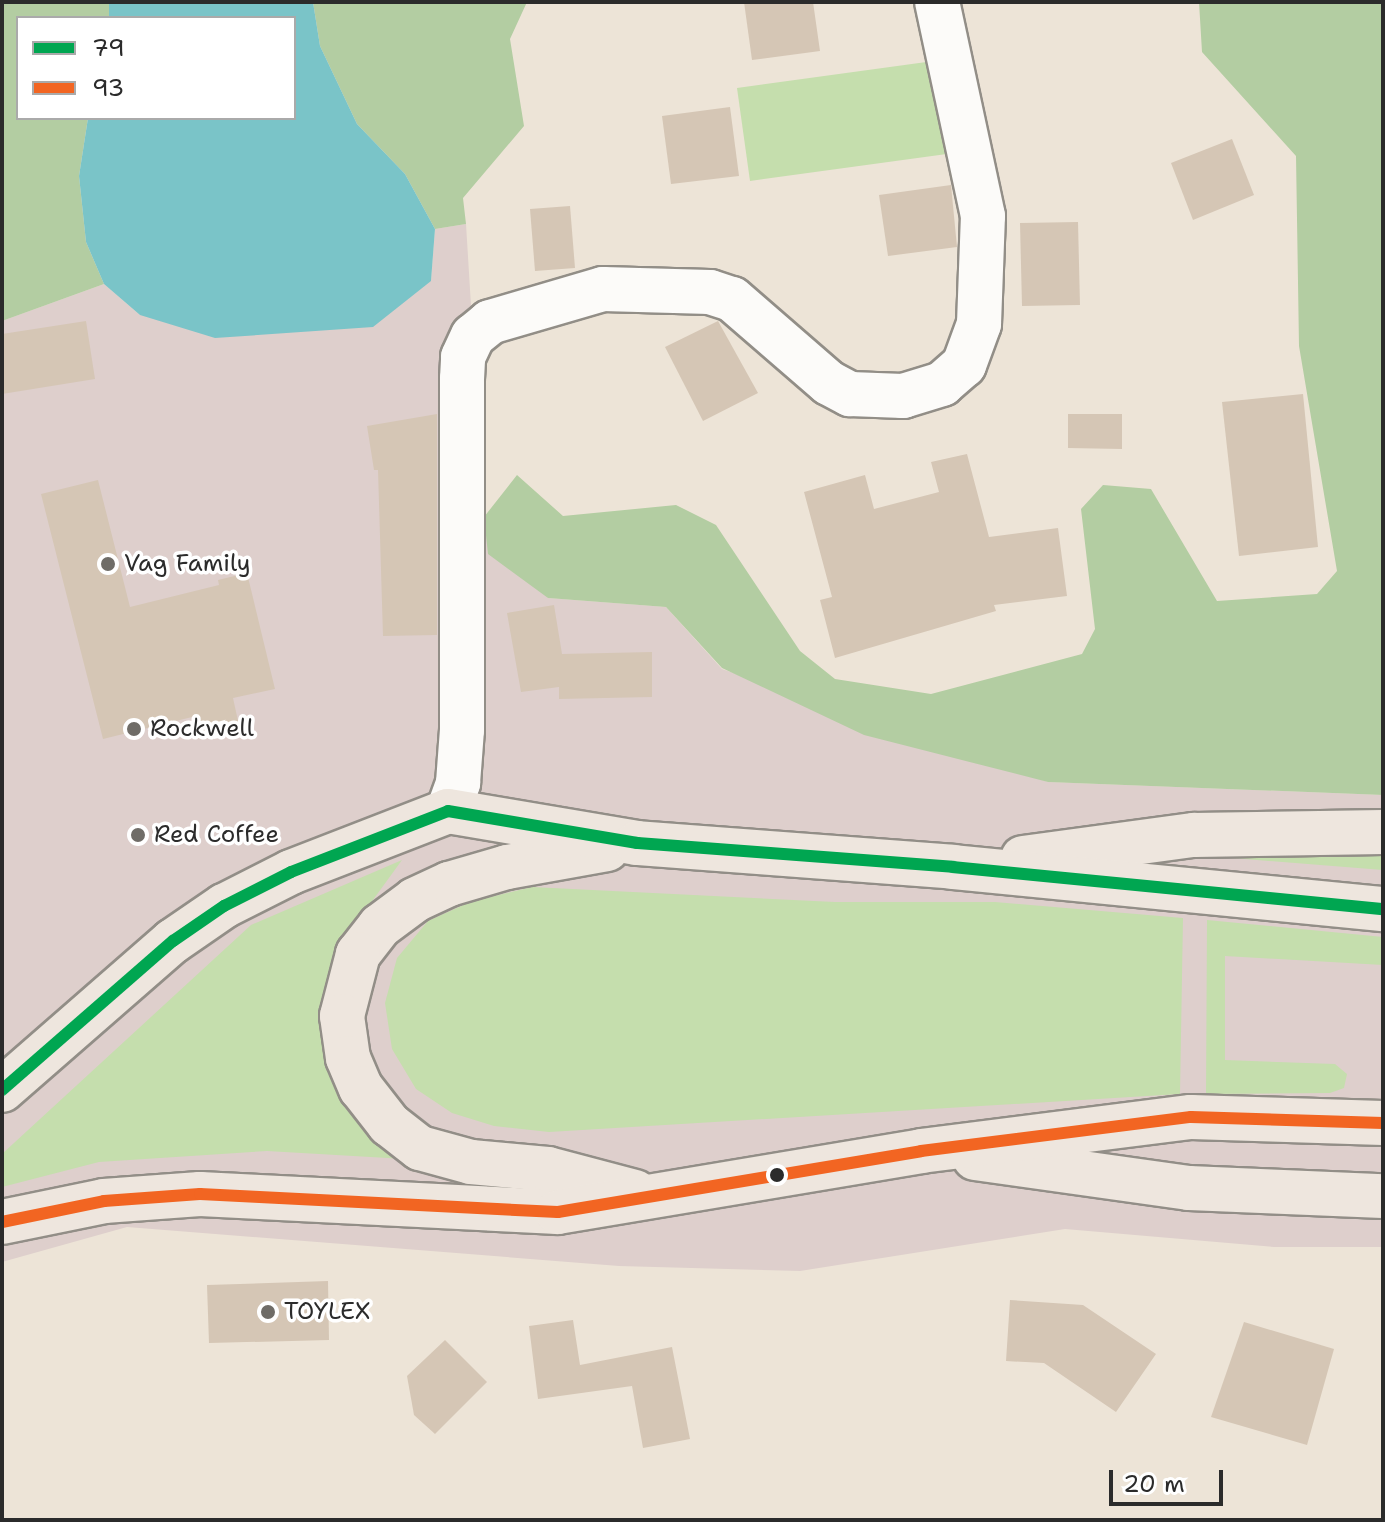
<!DOCTYPE html>
<style>
body{margin:0}
#map{position:relative;width:1385px;height:1522px;overflow:hidden;background:#ede4d7;font-family:"Shantell Sans",sans-serif}
div>[style]{position:absolute}
.industrial>*{inset:0;background:#decfcc}
.green>*{inset:0;background:#c5dead}
.forest>*{inset:0;background:#b3cda2}
.water>*{inset:0;background:#7ac4c8}
.building>*{inset:0;background:#d5c6b5}
.roads{filter:drop-shadow(2px 0 #928e87) drop-shadow(-2px 0 #928e87) drop-shadow(0 2px #928e87) drop-shadow(0 -2px #928e87)}
.minor>*{height:44px;margin:-22px;padding:0 22px;transform-origin:22px;border-radius:22px;background:#fcfbf9}
.major>*{height:44px;margin:-22px;padding:0 22px;transform-origin:22px;border-radius:22px;background:#eee6de}
.bus-1>*{height:12px;margin:-6px;padding:0 6px;transform-origin:6px;border-radius:6px;background:#00a651}
.bus-2>*{height:12px;margin:-6px;padding:0 6px;transform-origin:6px;border-radius:6px;background:#f26522}
.dots>*{width:22px;height:22px;translate:-50% -50%;box-sizing:border-box;border:4px solid #fff;border-radius:50%}
span{translate:-50% -50%;white-space:nowrap;text-align:center;line-height:1.15;-webkit-text-stroke:7px #fff;paint-order:stroke}
.poi-label{font-size:24px;color:#2b2b2b}
.left{translate:0 -50%;text-align:left}
.frame{position:absolute;inset:0;border:4px solid #2b2b2b;pointer-events:none}
.legend{position:absolute;left:16px;top:16px;width:280px;height:104px;box-sizing:border-box;background:#fff;border:2px solid #aaa;margin:0;padding:10px 14px;list-style:none;font-size:24px;color:#2b2b2b}
.legend li{display:flex;align-items:center;gap:16px;height:40px}
.legend b{width:40px;border:2px solid #aaa}
.scale{position:absolute;left:1109px;top:1470px;width:114px;height:36px;box-sizing:border-box;border:4px solid #2b2b2b;border-top:0;padding-left:10px;font-size:24px;line-height:28px;white-space:nowrap;color:#2b2b2b;-webkit-text-stroke:6px #fff;paint-order:stroke}
</style>
<div id="map">
<div class="industrial">
<i style="clip-path:polygon(466px 224px,484px 517px,548px 598px,666px 607px,722px 669px,1048px 782px,1383px 795px,1383px 1247px,1274px 1247px,1065px 1229px,800px 1271px,619px 1266px,127px 1227px,2px 1262px,2px 321px,104px 284px,140px 315px,431px 281px,435px 229px)"></i>
</div>
<div class="green">
<i style="clip-path:polygon(941px 60px,954px 153px,750px 181px,737px 88px)"></i>
<i style="clip-path:polygon(1219px 850px,1383px 851px,1383px 870px,1220px 857px)"></i>
<i style="clip-path:polygon(402px 860px,333px 955px,328px 1023px,405px 1159px,267px 1151px,99px 1162px,2px 1187px,2px 1154px,251px 925px)"></i>
<i style="clip-path:polygon(532px 887px,835px 902px,995px 902px,1183px 918px,1180px 1094px,549px 1132px,494px 1126px,452px 1113px,416px 1089px,392px 1049px,385px 1003px,397px 958px,428px 921px,470px 902px)"></i>
<i style="clip-path:polygon(1207px 920px,1383px 937px,1383px 965px,1225px 956px,1225px 1060px,1335px 1064px,1347px 1074px,1344px 1088px,1330px 1093px,1206px 1094px)"></i>
</div>
<div class="forest">
<i style="clip-path:polygon(2px 2px,109px 2px,109px 18px,18px 18px,18px 118px,88px 118px,79px 176px,86px 242px,104px 284px,2px 321px)"></i>
<i style="clip-path:polygon(313px 2px,527px 2px,510px 39px,524px 126px,463px 198px,466px 224px,435px 229px,405px 174px,357px 124px,320px 46px)"></i>
<i style="clip-path:polygon(1199px 2px,1383px 2px,1383px 795px,1048px 782px,864px 735px,722px 668px,666px 607px,548px 598px,488px 554px,484px 517px,517px 475px,563px 516px,676px 505px,716px 525px,800px 651px,835px 679px,931px 694px,1082px 654px,1095px 629px,1081px 509px,1103px 485px,1151px 489px,1217px 601px,1317px 594px,1337px 571px,1299px 346px,1296px 156px,1202px 52px)"></i>
</div>
<div class="water">
<i style="clip-path:polygon(109px 2px,313px 2px,320px 46px,357px 124px,405px 174px,435px 229px,431px 281px,373px 327px,215px 338px,140px 315px,104px 284px,86px 242px,79px 176px,88px 118px,294px 118px,294px 18px,109px 18px)"></i>
</div>
<div class="building">
<i style="clip-path:polygon(744px 2px,813px 2px,820px 51px,752px 60px)"></i>
<i style="clip-path:polygon(730px 107px,739px 176px,671px 184px,662px 116px)"></i>
<i style="clip-path:polygon(1232px 139px,1254px 195px,1193px 220px,1171px 163px)"></i>
<i style="clip-path:polygon(951px 185px,957px 247px,888px 256px,879px 195px)"></i>
<i style="clip-path:polygon(570px 206px,575px 268px,535px 271px,530px 209px)"></i>
<i style="clip-path:polygon(1078px 222px,1080px 305px,1022px 306px,1020px 223px)"></i>
<i style="clip-path:polygon(86px 321px,95px 379px,2px 394px,2px 334px)"></i>
<i style="clip-path:polygon(718px 321px,758px 393px,703px 421px,665px 347px)"></i>
<i style="clip-path:polygon(1303px 394px,1318px 547px,1239px 556px,1222px 402px)"></i>
<i style="clip-path:polygon(437px 414px,437px 635px,383px 636px,378px 470px,374px 470px,367px 426px)"></i>
<i style="clip-path:polygon(1068px 414px,1122px 414px,1122px 449px,1068px 448px)"></i>
<i style="clip-path:polygon(967px 454px,989px 537px,1058px 528px,1067px 596px,994px 605px,996px 611px,835px 658px,820px 600px,832px 597px,804px 492px,865px 475px,874px 509px,939px 492px,931px 462px)"></i>
<i style="clip-path:polygon(98px 480px,130px 607px,219px 585px,218px 580px,247px 573px,275px 689px,233px 698px,240px 730px,197px 739px,192px 717px,103px 739px,41px 494px)"></i>
<i style="clip-path:polygon(554px 605px,562px 654px,652px 652px,652px 697px,559px 699px,559px 687px,521px 692px,507px 613px)"></i>
<i style="clip-path:polygon(328px 1281px,329px 1340px,209px 1343px,207px 1285px)"></i>
<i style="clip-path:polygon(1010px 1300px,1083px 1305px,1156px 1354px,1116px 1412px,1044px 1363px,1006px 1361px)"></i>
<i style="clip-path:polygon(573px 1320px,580px 1365px,672px 1347px,690px 1439px,643px 1448px,632px 1386px,538px 1399px,529px 1326px)"></i>
<i style="clip-path:polygon(1244px 1322px,1334px 1349px,1307px 1445px,1211px 1417px)"></i>
<i style="clip-path:polygon(445px 1340px,487px 1382px,435px 1434px,414px 1415px,407px 1376px)"></i>
</div>
<div class="roads">
<div class="minor">
<i style="left:448px;top:811px;width:30px;rotate:-70deg"></i>
<i style="left:458px;top:783px;width:53px;rotate:-85.7deg"></i>
<i style="left:462px;top:730px;width:351px;rotate:-90deg"></i>
<i style="left:462px;top:379px;width:22px;rotate:-87deg"></i>
<i style="left:463px;top:357px;width:23px;rotate:-65deg"></i>
<i style="left:473px;top:336px;width:22px;rotate:-39deg"></i>
<i style="left:490px;top:322px;width:118px;rotate:-16.3deg"></i>
<i style="left:603px;top:289px;width:107px;rotate:1.6deg"></i>
<i style="left:710px;top:292px;width:23px;rotate:18deg"></i>
<i style="left:732px;top:299px;width:128px;rotate:40.9deg"></i>
<i style="left:829px;top:383px;width:24px;rotate:28deg"></i>
<i style="left:850px;top:394px;width:53px;rotate:2.2deg"></i>
<i style="left:903px;top:396px;width:41px;rotate:-17.1deg"></i>
<i style="left:942px;top:384px;width:29px;rotate:-41deg"></i>
<i style="left:964px;top:365px;width:44px;rotate:-69.9deg"></i>
<i style="left:979px;top:324px;width:108px;rotate:-87.9deg"></i>
<i style="left:983px;top:216px;width:219px;rotate:-102.1deg"></i>
</div>
<div class="major">
<i style="left:607px;top:849px;width:102px;rotate:169.8deg"></i>
<i style="left:507px;top:867px;width:60px;rotate:163.7deg"></i>
<i style="left:449px;top:884px;width:38px;rotate:155deg"></i>
<i style="left:415px;top:900px;width:44px;rotate:143.4deg"></i>
<i style="left:380px;top:926px;width:36px;rotate:128deg"></i>
<i style="left:358px;top:954px;width:64px;rotate:104.5deg"></i>
<i style="left:342px;top:1016px;width:42px;rotate:81.9deg"></i>
<i style="left:348px;top:1058px;width:33px;rotate:67deg"></i>
<i style="left:361px;top:1088px;width:46px;rotate:52.1deg"></i>
<i style="left:389px;top:1124px;width:39px;rotate:38deg"></i>
<i style="left:420px;top:1148px;width:53px;rotate:15.4deg"></i>
<i style="left:471px;top:1162px;width:77px;rotate:5.2deg"></i>
<i style="left:548px;top:1169px;width:90px;rotate:14.8deg"></i>
<i style="left:1023px;top:858px;width:173px;rotate:-7.7deg"></i>
<i style="left:1194px;top:835px;width:189px;rotate:-0.9deg"></i>
<i style="left:2px;top:1090px;width:227px;rotate:-41.1deg"></i>
<i style="left:173px;top:941px;width:62px;rotate:-34.5deg"></i>
<i style="left:224px;top:906px;width:75px;rotate:-26.9deg"></i>
<i style="left:291px;top:872px;width:168px;rotate:-21.2deg"></i>
<i style="left:448px;top:811px;width:192px;rotate:9.6deg"></i>
<i style="left:637px;top:843px;width:317px;rotate:4.3deg"></i>
<i style="left:953px;top:867px;width:432px;rotate:5.6deg"></i>
<i style="left:975px;top:1158px;width:216px;rotate:8deg"></i>
<i style="left:1189px;top:1188px;width:194px;rotate:2.4deg"></i>
<i style="left:2px;top:1222px;width:104px;rotate:-11.6deg"></i>
<i style="left:104px;top:1201px;width:96px;rotate:-4.2deg"></i>
<i style="left:200px;top:1194px;width:358px;rotate:2.9deg"></i>
<i style="left:558px;top:1212px;width:368px;rotate:-9.5deg"></i>
<i style="left:921px;top:1151px;width:272px;rotate:-7.2deg"></i>
<i style="left:1191px;top:1117px;width:192px;rotate:1.8deg"></i>
</div>
</div>
<div class="bus-1">
<i style="left:2px;top:1090px;width:227px;rotate:-41.1deg"></i>
<i style="left:173px;top:941px;width:62px;rotate:-34.5deg"></i>
<i style="left:224px;top:906px;width:75px;rotate:-26.9deg"></i>
<i style="left:291px;top:872px;width:168px;rotate:-21.2deg"></i>
<i style="left:448px;top:811px;width:192px;rotate:9.6deg"></i>
<i style="left:637px;top:843px;width:317px;rotate:4.3deg"></i>
<i style="left:953px;top:867px;width:432px;rotate:5.6deg"></i>
</div>
<div class="bus-2">
<i style="left:2px;top:1222px;width:104px;rotate:-11.6deg"></i>
<i style="left:104px;top:1201px;width:96px;rotate:-4.2deg"></i>
<i style="left:200px;top:1194px;width:358px;rotate:2.9deg"></i>
<i style="left:558px;top:1212px;width:368px;rotate:-9.5deg"></i>
<i style="left:921px;top:1151px;width:272px;rotate:-7.2deg"></i>
<i style="left:1191px;top:1117px;width:192px;rotate:1.8deg"></i>
</div>
<div class="dots">
<i style="left:108px;top:564px;background:#6f6c67"></i>
<i style="left:134px;top:729px;background:#6f6c67"></i>
<i style="left:138px;top:835px;background:#6f6c67"></i>
<i style="left:777px;top:1175px;background:#2b2b2b"></i>
<i style="left:268px;top:1312px;background:#6f6c67"></i>
</div>
<div class="poi-label">
<span class="left" style="left:124px;top:564px">Vag Family</span>
<span class="left" style="left:150px;top:729px">Rockwell</span>
<span class="left" style="left:154px;top:835px">Red Coffee</span>
<span class="left" style="left:284px;top:1312px">TOYLEX</span>
</div>
<div class="frame"></div>
<ul class="legend">
<li><b style="height:10px;background:#00a651"></b>79</li>
<li><b style="height:10px;background:#f26522"></b>93</li>
</ul>
<div class="scale">20 m</div>
</div>
